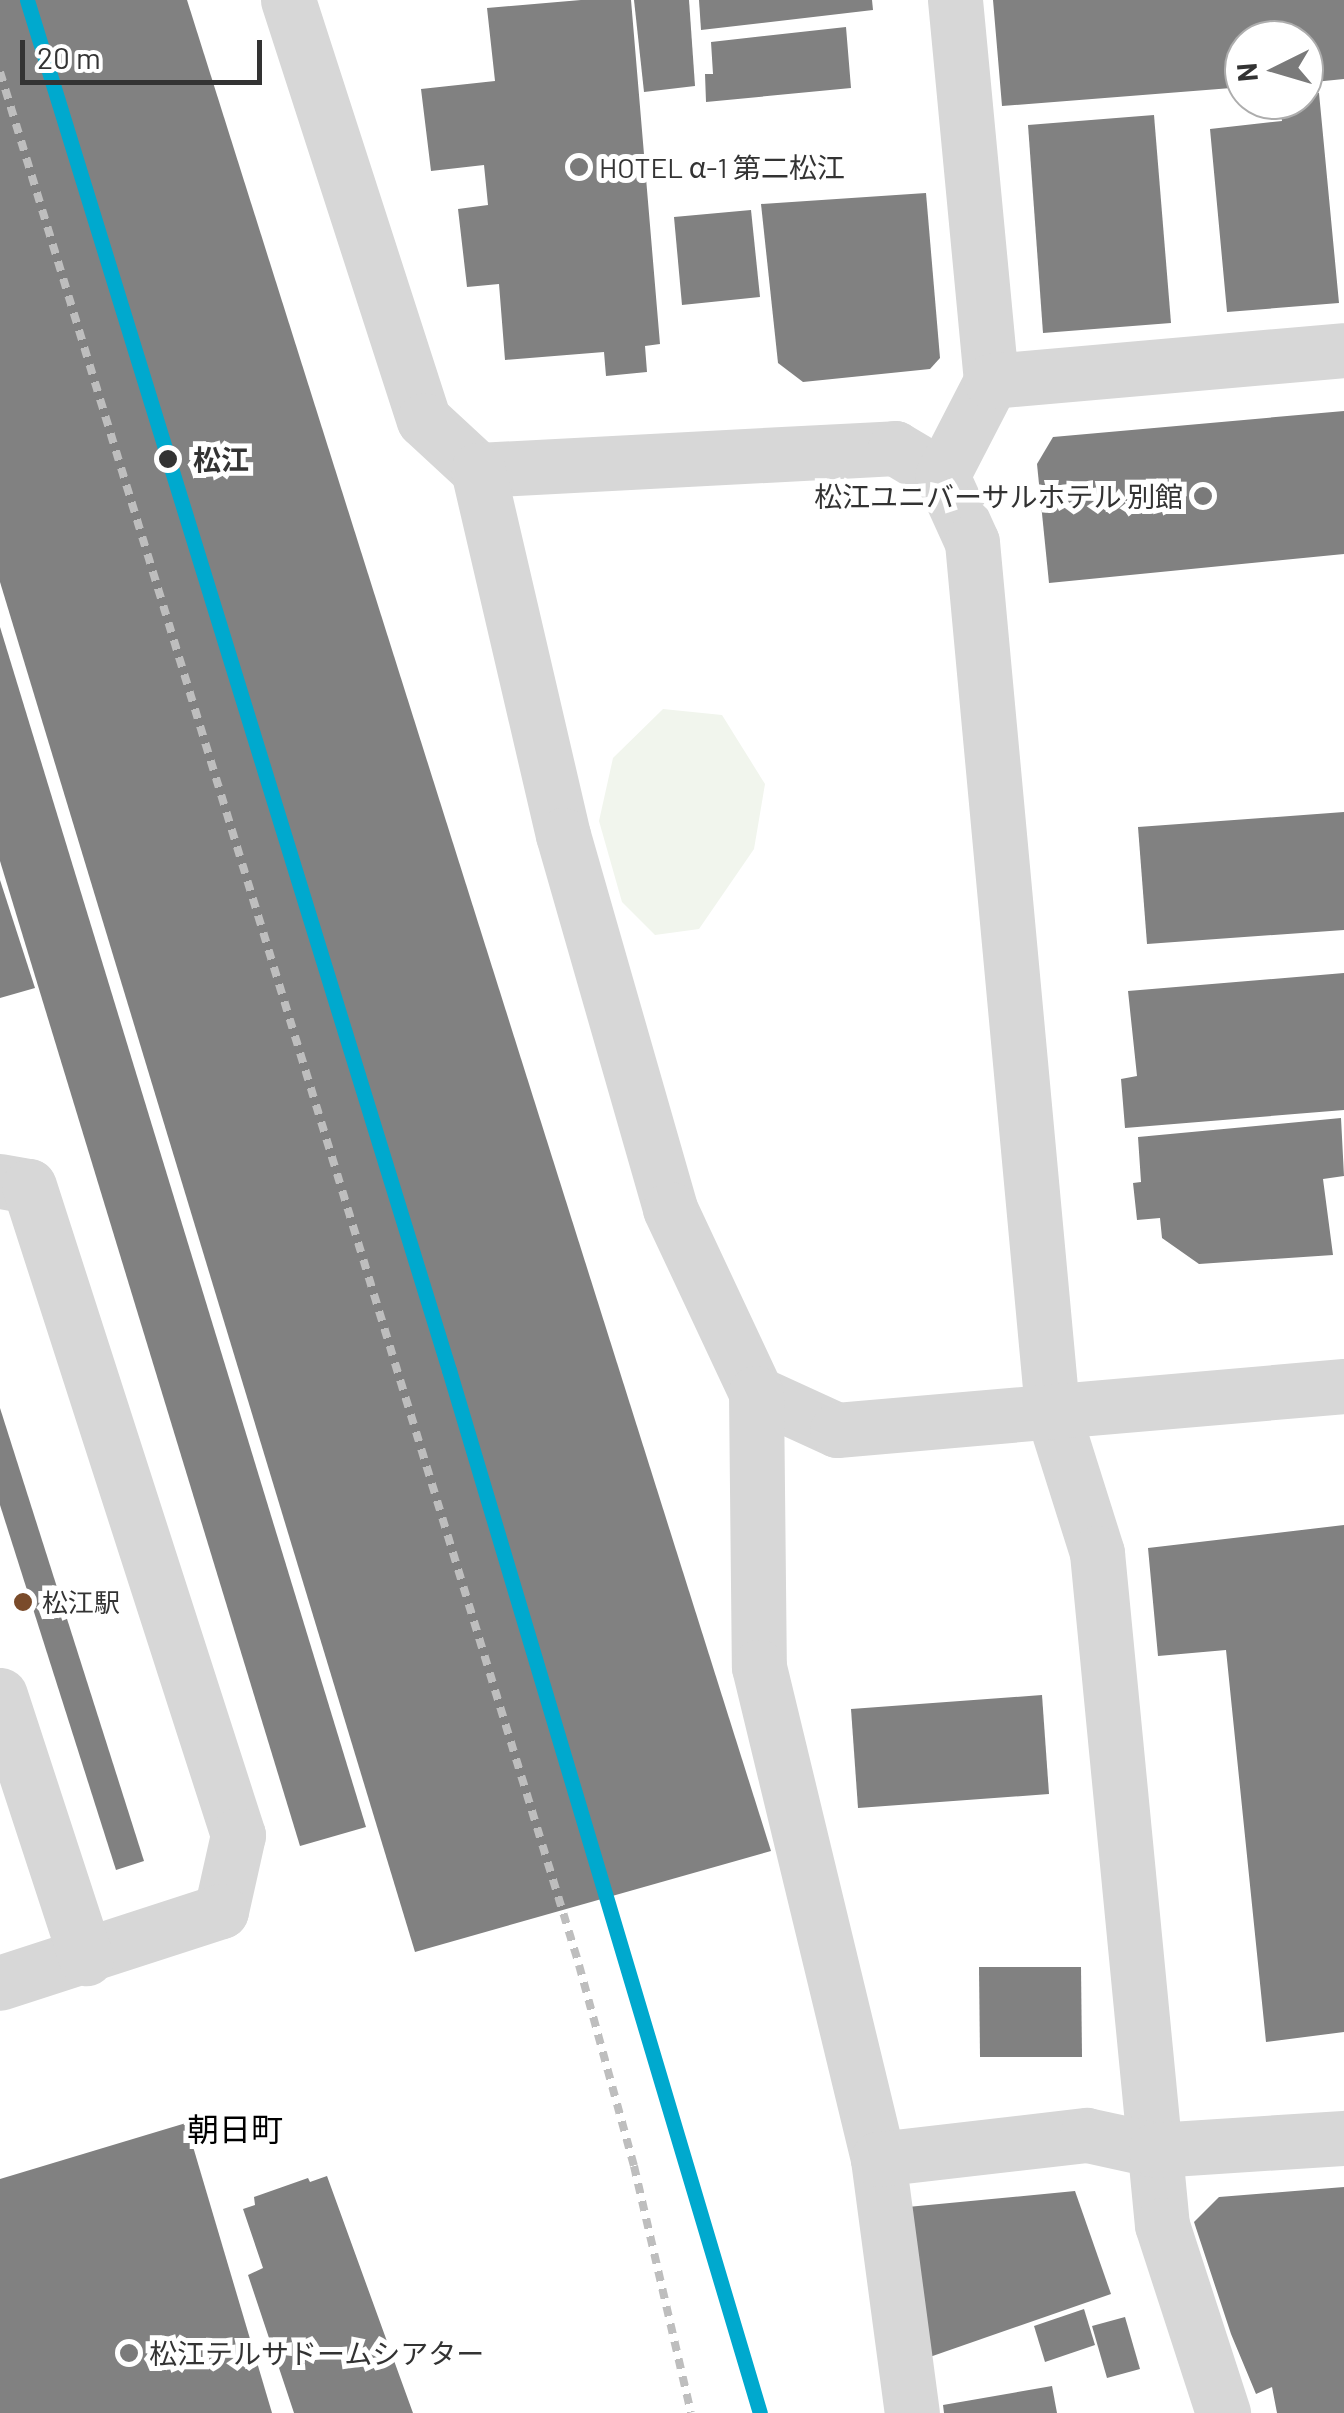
<!DOCTYPE html>
<meta charset="utf-8">
<style>
body{margin:0}
#map{position:relative;width:1344px;height:2413px;overflow:hidden;background:#fff;font-family:Barlow,"Noto Sans JP",sans-serif}
div>[style]{position:absolute}
.green>*{inset:0;background:#f1f5ed}
.building>*{inset:0;background:#818181}
.minor>*{height:55px;margin:-27.5px;padding:0 27.5px;transform-origin:27.5px;border-radius:27.5px;background:#d7d7d7}
.rail>*{height:8px;margin-top:-4px;transform-origin:0;background:repeating-linear-gradient(90deg,#bebebe 0 10px,transparent 0 18px)}
.rail-1>*{height:15px;margin:-7.5px;padding:0 7.5px;transform-origin:7.5px;border-radius:7.5px;background:#00a9ce}
.dots>*{width:28px;height:28px;translate:-50% -50%;box-sizing:border-box;border:5px solid #fff;border-radius:50%}
span{translate:-50% -50%;white-space:nowrap;text-align:center;line-height:1.15;-webkit-text-stroke:10px #fff;paint-order:stroke}
.bus-label{font-size:26px;color:#333}
.left{translate:0 -50%;text-align:left}
.poi-label{font-size:28px;color:#333}
.right{translate:-100% -50%;text-align:right}
.stop-label{font-size:28px;color:#333;font-weight:700}
.quarter-label{font-size:32px;color:#000}
.north{position:absolute;left:1224px;top:20px;width:100px;height:100px;box-sizing:border-box;background:#fff;border:2px solid #adadad;border-radius:50%;rotate:265deg;font-size:28px;font-weight:700;line-height:40px;text-align:center;color:#333}
.north::after{content:'';display:block;margin:auto;width:35px;height:45px;background:#7a7a7a;clip-path:polygon(50% 0,100% 100%,50% 72%,0 100%)}
.scale{position:absolute;left:20px;top:40px;width:242px;height:45px;box-sizing:border-box;border:5px solid #333;border-top:0;padding-left:12px;font-size:30px;line-height:35px;white-space:nowrap;color:#333;-webkit-text-stroke:8px #fff;paint-order:stroke}
</style>
<div id="map">
<div class="green">
<i style="clip-path:polygon(663px 709px,722px 715px,765px 784px,754px 849px,699px 929px,655px 935px,622px 902px,599px 821px,613px 758px)"></i>
</div>
<div class="building">
<i style="clip-path:polygon(0 0,187px 0,771px 1851px,415px 1952px,0 582px)"></i>
<i style="clip-path:polygon(581px 0,631px 0,660px 344px,645px 346px,647px 372px,606px 376px,604px 352px,505px 360px,499px 284px,467px 287px,458px 209px,488px 205px,484px 165px,431px 171px,421px 89px,495px 81px,487px 8px)"></i>
<i style="clip-path:polygon(634px 0,689px 0,695px 86px,644px 92px)"></i>
<i style="clip-path:polygon(699px 0,872px 0,873px 10px,701px 30px)"></i>
<i style="clip-path:polygon(993px 0,1344px 0,1344px 79px,1304px 83px,1304px 40px,1244px 40px,1244px 87px,1002px 106px)"></i>
<i style="clip-path:polygon(846px 27px,851px 88px,706px 102px,705px 74px,713px 74px,711px 42px)"></i>
<i style="clip-path:polygon(1319px 93px,1339px 303px,1227px 312px,1210px 129px,1282px 121px,1279px 100px,1304px 100px,1304px 94px)"></i>
<i style="clip-path:polygon(1154px 115px,1171px 323px,1043px 333px,1028px 125px)"></i>
<i style="clip-path:polygon(926px 193px,940px 358px,930px 369px,803px 382px,778px 363px,761px 204px)"></i>
<i style="clip-path:polygon(751px 210px,760px 297px,682px 305px,674px 217px)"></i>
<i style="clip-path:polygon(1344px 411px,1344px 554px,1049px 583px,1037px 464px,1053px 437px)"></i>
<i style="clip-path:polygon(0 627px,366px 1827px,300px 1846px,0 861px)"></i>
<i style="clip-path:polygon(1344px 812px,1344px 930px,1147px 944px,1138px 827px)"></i>
<i style="clip-path:polygon(0 880px,35px 988px,0 998px)"></i>
<i style="clip-path:polygon(1344px 973px,1344px 1110px,1125px 1128px,1121px 1079px,1137px 1076px,1128px 991px)"></i>
<i style="clip-path:polygon(1341px 1118px,1344px 1176px,1323px 1179px,1333px 1255px,1199px 1264px,1162px 1238px,1160px 1218px,1137px 1220px,1133px 1183px,1141px 1182px,1138px 1137px)"></i>
<i style="clip-path:polygon(0 1408px,144px 1861px,116px 1870px,0 1505px)"></i>
<i style="clip-path:polygon(1344px 1525px,1344px 2032px,1266px 2042px,1226px 1650px,1158px 1656px,1148px 1548px)"></i>
<i style="clip-path:polygon(1042px 1695px,1049px 1794px,858px 1808px,851px 1709px)"></i>
<i style="clip-path:polygon(979px 1967px,1081px 1967px,1082px 2057px,980px 2057px)"></i>
<i style="clip-path:polygon(186px 2123px,272px 2413px,0 2413px,0 2179px)"></i>
<i style="clip-path:polygon(327px 2176px,413px 2413px,294px 2413px,248px 2275px,263px 2268px,243px 2209px,255px 2205px,254px 2197px,308px 2178px,310px 2182px)"></i>
<i style="clip-path:polygon(1344px 2187px,1344px 2413px,1277px 2413px,1272px 2387px,1256px 2394px,1231px 2334px,1194px 2222px,1219px 2197px)"></i>
<i style="clip-path:polygon(1075px 2191px,1111px 2294px,924px 2359px,897px 2208px)"></i>
<i style="clip-path:polygon(1084px 2309px,1095px 2345px,1045px 2362px,1034px 2326px)"></i>
<i style="clip-path:polygon(1125px 2317px,1140px 2369px,1107px 2378px,1092px 2326px)"></i>
<i style="clip-path:polygon(1052px 2386px,1057px 2413px,944px 2413px,943px 2405px)"></i>
</div>
<div class="minor">
<i style="left:288px;top:0;width:441px;rotate:72.1deg"></i>
<i style="left:424px;top:420px;width:74px;rotate:42.8deg"></i>
<i style="left:478px;top:470px;width:418px;rotate:-3deg"></i>
<i style="left:895px;top:448px;width:55px;rotate:30.8deg"></i>
<i style="left:942px;top:476px;width:72px;rotate:65.6deg"></i>
<i style="left:972px;top:542px;width:872px;rotate:84.73deg"></i>
<i style="left:1052px;top:1410px;width:150px;rotate:72.5deg"></i>
<i style="left:1097px;top:1553px;width:675px;rotate:84.48deg"></i>
<i style="left:1162px;top:2225px;width:198px;rotate:72deg"></i>
<i style="left:955px;top:0;width:383px;rotate:84.6deg"></i>
<i style="left:478px;top:470px;width:375px;rotate:76.9deg"></i>
<i style="left:563px;top:835px;width:389px;rotate:74deg"></i>
<i style="left:670px;top:1209px;width:203px;rotate:64.9deg"></i>
<i style="left:756px;top:1393px;width:89px;rotate:24.6deg"></i>
<i style="left:837px;top:1430px;width:509px;rotate:-4.96deg"></i>
<i style="left:942px;top:476px;width:107px;rotate:-62.7deg"></i>
<i style="left:991px;top:381px;width:354px;rotate:-5deg"></i>
<i style="left:0;top:1181px;width:29px;rotate:10deg"></i>
<i style="left:29px;top:1186px;width:682px;rotate:72.15deg"></i>
<i style="left:238px;top:1835px;width:78px;rotate:102.6deg"></i>
<i style="left:221px;top:1911px;width:232px;rotate:162deg"></i>
<i style="left:756px;top:1393px;width:274px;rotate:89.4deg"></i>
<i style="left:759px;top:1667px;width:506px;rotate:76.4deg"></i>
<i style="left:878px;top:2159px;width:256px;rotate:82.4deg"></i>
<i style="left:0;top:1695px;width:277px;rotate:71.9deg"></i>
<i style="left:878px;top:2159px;width:210px;rotate:-6.6deg"></i>
<i style="left:1087px;top:2135px;width:71px;rotate:12.3deg"></i>
<i style="left:1156px;top:2150px;width:188px;rotate:-3.7deg"></i>
</div>
<div class="rail">
<i style="left:0;top:72px;width:1980px;rotate:72.99deg"></i>
<i style="left:579px;top:1965px;width:208px;rotate:74.7deg"></i>
<i style="left:634px;top:2166px;width:253px;rotate:77deg"></i>
</div>
<div class="rail-1">
<i style="left:27px;top:0;width:1434px;rotate:72.88deg"></i>
<i style="left:449px;top:1370px;width:1088px;rotate:73.4deg"></i>
</div>
<div class="dots">
<i style="left:579px;top:167px;background:#7a7a7a"></i>
<i style="left:168px;top:459px;background:#333"></i>
<i style="left:1203px;top:496px;background:#7a7a7a"></i>
<i style="left:23px;top:1602px;background:#7a4b2a"></i>
<i style="left:129px;top:2353px;background:#7a7a7a"></i>
</div>
<div class="bus-label">
<span class="left" style="left:42px;top:1602px">松江駅</span>
</div>
<div class="poi-label">
<span class="left" style="left:599px;top:167px">HOTEL α-1 第二松江</span>
<span class="right" style="left:1183px;top:496px">松江ユニバーサルホテル 別館</span>
<span class="left" style="left:149px;top:2353px">松江テルサドームシアター</span>
</div>
<div class="stop-label">
<span class="left" style="left:193px;top:459px">松江</span>
</div>
<div class="quarter-label">
<span style="left:235px;top:2128px">朝日町</span>
</div>
<div class="north">N</div>
<div class="scale">20 m</div>
</div>
